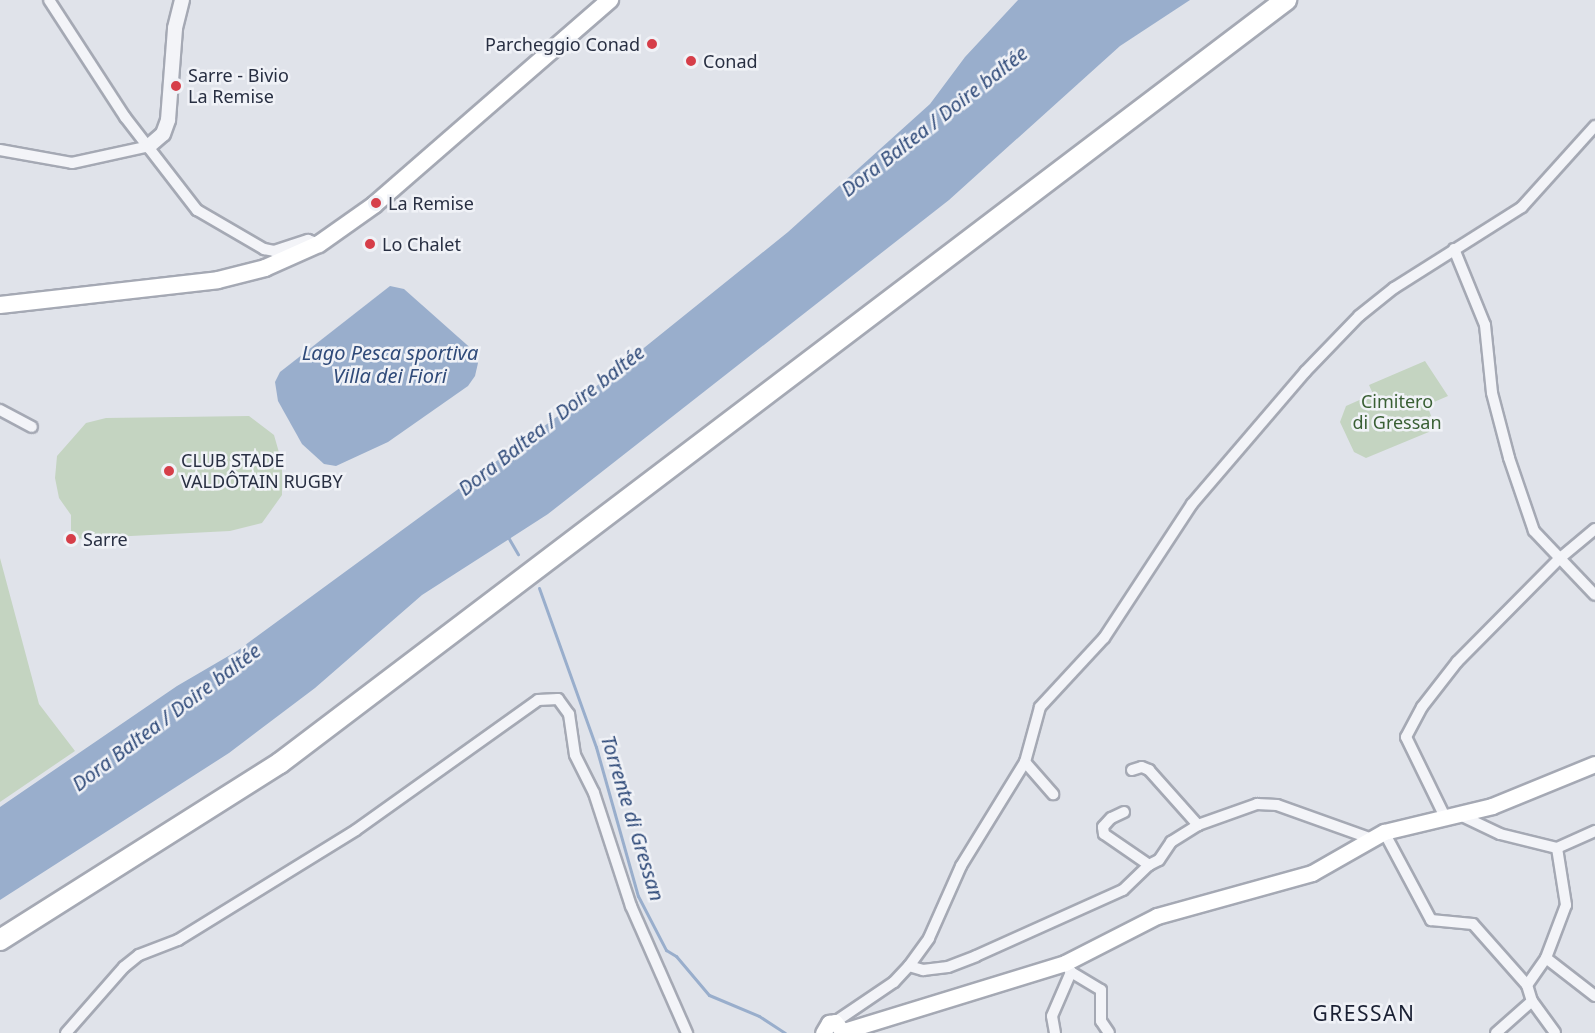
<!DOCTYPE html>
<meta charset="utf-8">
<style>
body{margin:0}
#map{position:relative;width:1595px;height:1033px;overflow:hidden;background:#e0e3ea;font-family:"Noto Sans",sans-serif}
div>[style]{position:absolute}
.green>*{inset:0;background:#c4d4c1}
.water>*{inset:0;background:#99aecc}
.stream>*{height:3px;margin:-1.5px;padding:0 1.5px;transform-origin:1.5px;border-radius:1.5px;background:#99aecc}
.roads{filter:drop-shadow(2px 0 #a5a9b4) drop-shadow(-2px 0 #a5a9b4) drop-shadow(0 2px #a5a9b4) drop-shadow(0 -2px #a5a9b4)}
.minor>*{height:10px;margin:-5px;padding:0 5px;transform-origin:5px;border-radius:5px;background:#f3f4f8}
.tertiary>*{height:14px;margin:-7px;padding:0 7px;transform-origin:7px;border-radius:7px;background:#f3f4f8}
.secondary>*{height:15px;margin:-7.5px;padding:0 7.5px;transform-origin:7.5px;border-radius:7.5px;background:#fff}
.primary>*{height:16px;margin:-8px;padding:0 8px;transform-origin:8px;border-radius:8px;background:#fff}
.motorway>*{height:20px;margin:-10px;padding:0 10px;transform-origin:10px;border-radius:10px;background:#fff}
.dots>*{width:16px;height:16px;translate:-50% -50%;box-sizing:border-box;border:3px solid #f0f2f7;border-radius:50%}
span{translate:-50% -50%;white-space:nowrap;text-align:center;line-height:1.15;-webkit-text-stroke:5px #f0f2f7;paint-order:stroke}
.poi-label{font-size:18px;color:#282f42}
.right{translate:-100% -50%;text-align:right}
.left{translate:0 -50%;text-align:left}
.park-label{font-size:18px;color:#395f34}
.water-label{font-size:20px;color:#2f4a79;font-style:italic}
.quarter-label{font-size:21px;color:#1a2033;letter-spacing:1.5px}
</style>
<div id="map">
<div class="green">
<i style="clip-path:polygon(1425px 361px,1448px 396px,1427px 405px,1436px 429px,1366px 458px,1354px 452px,1340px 422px,1346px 406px,1373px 394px,1369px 385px)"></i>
<i style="clip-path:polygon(249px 416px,274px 435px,282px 463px,282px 495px,262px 523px,230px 531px,71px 539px,71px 515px,59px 498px,55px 478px,57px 456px,86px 423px,106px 418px)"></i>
<i style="clip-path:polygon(0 558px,39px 704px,75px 751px,0 802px)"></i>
</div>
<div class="water">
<i style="clip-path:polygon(1018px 0,1190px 0,1120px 46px,949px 200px,548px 514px,422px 595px,315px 688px,229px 753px,0 900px,0 807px,177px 686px,237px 651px,573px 405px,788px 232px,930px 104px,965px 57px)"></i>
<i style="clip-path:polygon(390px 286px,404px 289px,475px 352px,478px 363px,475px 376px,468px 386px,388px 442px,336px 466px,324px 464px,302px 444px,278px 401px,275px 382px,280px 372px)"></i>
</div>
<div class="stream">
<i style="left:508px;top:537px;width:20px;rotate:60deg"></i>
<i style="left:539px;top:588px;width:169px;rotate:70.3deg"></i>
<i style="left:596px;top:747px;width:155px;rotate:74.3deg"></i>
<i style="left:638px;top:896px;width:61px;rotate:62.6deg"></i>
<i style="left:666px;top:950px;width:12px;rotate:31deg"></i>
<i style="left:676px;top:956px;width:51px;rotate:49.8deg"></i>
<i style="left:709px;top:995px;width:54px;rotate:22.8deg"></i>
<i style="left:759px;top:1016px;width:31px;rotate:33deg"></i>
</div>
<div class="roads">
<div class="minor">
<i style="left:49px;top:0;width:140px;rotate:57deg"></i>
<i style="left:125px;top:117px;width:118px;rotate:52.3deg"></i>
<i style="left:197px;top:210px;width:78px;rotate:30.2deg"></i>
<i style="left:264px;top:249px;width:10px;rotate:11deg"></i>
<i style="left:274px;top:251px;width:36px;rotate:-18deg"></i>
<i style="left:308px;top:240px;width:12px;rotate:20deg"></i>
<i style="left:0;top:150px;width:73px;rotate:10.2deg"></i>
<i style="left:72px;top:163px;width:79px;rotate:-12.4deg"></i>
<i style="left:1454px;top:249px;width:82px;rotate:67.8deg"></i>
<i style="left:1485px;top:325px;width:68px;rotate:84.1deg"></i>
<i style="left:1492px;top:393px;width:67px;rotate:75.3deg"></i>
<i style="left:1509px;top:458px;width:77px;rotate:71.1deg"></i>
<i style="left:1534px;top:531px;width:88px;rotate:46.4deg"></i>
<i style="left:0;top:410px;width:36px;rotate:28deg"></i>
<i style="left:1025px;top:762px;width:43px;rotate:48.8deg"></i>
<i style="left:1132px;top:770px;width:10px;rotate:-17deg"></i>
<i style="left:1142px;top:767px;width:8px;rotate:23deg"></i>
<i style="left:1149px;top:770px;width:74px;rotate:48.3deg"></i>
<i style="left:1124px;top:812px;width:14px;rotate:155deg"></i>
<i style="left:1111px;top:818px;width:12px;rotate:132deg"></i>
<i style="left:1103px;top:827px;width:7px;rotate:82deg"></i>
<i style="left:1104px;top:834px;width:55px;rotate:34.6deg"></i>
<i style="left:1149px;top:865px;width:11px;rotate:-27deg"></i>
<i style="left:1159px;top:860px;width:22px;rotate:-56deg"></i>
<i style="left:1171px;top:842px;width:32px;rotate:-32deg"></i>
<i style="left:1198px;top:825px;width:63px;rotate:-19.6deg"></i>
<i style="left:1257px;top:804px;width:20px;rotate:3deg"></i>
<i style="left:1277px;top:805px;width:101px;rotate:19.7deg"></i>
<i style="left:1460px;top:815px;width:44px;rotate:25.4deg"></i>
<i style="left:1500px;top:834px;width:59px;rotate:13.8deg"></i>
<i style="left:1557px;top:848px;width:58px;rotate:81deg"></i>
<i style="left:1566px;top:905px;width:57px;rotate:110.7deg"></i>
<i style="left:1546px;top:958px;width:33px;rotate:125deg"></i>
<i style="left:1445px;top:817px;width:89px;rotate:-116deg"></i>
<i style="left:1406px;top:737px;width:34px;rotate:-62deg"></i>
<i style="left:1422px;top:707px;width:57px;rotate:-52.1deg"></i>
<i style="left:1457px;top:662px;width:145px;rotate:-45.3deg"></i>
<i style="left:1559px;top:559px;width:47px;rotate:-39.8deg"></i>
<i style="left:1384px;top:832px;width:100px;rotate:61.9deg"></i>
<i style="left:1431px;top:920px;width:42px;rotate:5.4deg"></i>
<i style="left:1473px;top:924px;width:81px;rotate:48.5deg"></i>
<i style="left:1527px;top:985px;width:17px;rotate:73deg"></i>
<i style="left:1557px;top:848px;width:42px;rotate:-24.1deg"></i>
<i style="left:1546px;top:958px;width:62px;rotate:37.8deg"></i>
<i style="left:909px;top:966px;width:15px;rotate:16deg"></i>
<i style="left:923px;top:970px;width:25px;rotate:-7deg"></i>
<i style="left:948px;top:967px;width:30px;rotate:-21deg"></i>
<i style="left:976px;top:956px;width:161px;rotate:-24.2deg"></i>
<i style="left:1123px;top:890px;width:36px;rotate:-44deg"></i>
<i style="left:1071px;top:972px;width:35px;rotate:31deg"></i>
<i style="left:1101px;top:990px;width:31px;rotate:90deg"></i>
<i style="left:1101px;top:1021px;width:14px;rotate:56deg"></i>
<i style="left:835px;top:1022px;width:71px;rotate:-34.1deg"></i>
<i style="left:894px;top:982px;width:22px;rotate:-47deg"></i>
<i style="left:909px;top:966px;width:34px;rotate:-54deg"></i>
<i style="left:929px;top:938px;width:79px;rotate:-66deg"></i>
<i style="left:961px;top:866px;width:122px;rotate:-58.4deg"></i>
<i style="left:1025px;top:762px;width:57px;rotate:-74.7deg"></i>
<i style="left:1040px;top:707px;width:94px;rotate:-47.2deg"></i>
<i style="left:1104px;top:638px;width:160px;rotate:-56.7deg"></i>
<i style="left:1192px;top:504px;width:174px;rotate:-49.4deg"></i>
<i style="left:1305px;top:372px;width:78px;rotate:-46deg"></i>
<i style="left:1359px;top:316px;width:45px;rotate:-38.7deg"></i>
<i style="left:1394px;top:288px;width:151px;rotate:-32.3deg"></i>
<i style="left:1522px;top:207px;width:109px;rotate:-48deg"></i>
<i style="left:66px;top:1033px;width:88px;rotate:-48.7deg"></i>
<i style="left:124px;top:967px;width:19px;rotate:-39deg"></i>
<i style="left:139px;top:955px;width:42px;rotate:-21deg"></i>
<i style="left:178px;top:940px;width:209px;rotate:-31.7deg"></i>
<i style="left:356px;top:830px;width:224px;rotate:-35.5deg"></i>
<i style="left:538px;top:700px;width:20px;rotate:-3deg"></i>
<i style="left:558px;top:699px;width:19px;rotate:54deg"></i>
<i style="left:569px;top:714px;width:41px;rotate:81.7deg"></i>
<i style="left:575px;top:755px;width:42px;rotate:63.4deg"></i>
<i style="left:594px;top:793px;width:119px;rotate:71.9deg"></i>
<i style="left:631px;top:906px;width:139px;rotate:66.2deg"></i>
<i style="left:1055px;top:1033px;width:17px;rotate:-100deg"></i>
<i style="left:1052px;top:1016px;width:48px;rotate:-66.6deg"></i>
<i style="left:1071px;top:972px;width:7px;rotate:-124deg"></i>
<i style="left:1496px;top:1033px;width:48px;rotate:-41.6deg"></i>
<i style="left:1532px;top:1001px;width:39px;rotate:54deg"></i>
</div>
<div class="tertiary">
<i style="left:149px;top:146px;width:18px;rotate:-41deg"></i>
<i style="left:163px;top:134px;width:15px;rotate:-70deg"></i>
<i style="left:168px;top:120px;width:92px;rotate:-85.6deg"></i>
<i style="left:175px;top:28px;width:29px;rotate:-76deg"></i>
</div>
<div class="secondary">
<i style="left:844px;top:1031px;width:231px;rotate:-17.1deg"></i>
<i style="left:1065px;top:963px;width:103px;rotate:-27.1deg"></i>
<i style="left:1157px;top:916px;width:161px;rotate:-15.5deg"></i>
<i style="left:1312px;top:873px;width:83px;rotate:-29.7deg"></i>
<i style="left:1384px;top:832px;width:111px;rotate:-13.5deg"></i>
<i style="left:1492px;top:806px;width:111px;rotate:-22.2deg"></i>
<i style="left:823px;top:1033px;width:12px;rotate:-59deg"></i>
<i style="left:829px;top:1023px;width:6px;rotate:-9deg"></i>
<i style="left:835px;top:1022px;width:14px;rotate:51deg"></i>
</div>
<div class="primary">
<i style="left:0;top:305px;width:219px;rotate:-6.5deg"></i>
<i style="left:218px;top:280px;width:49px;rotate:-14.3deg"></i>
<i style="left:265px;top:268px;width:59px;rotate:-24deg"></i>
<i style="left:319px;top:244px;width:67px;rotate:-35.3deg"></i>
<i style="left:374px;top:205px;width:313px;rotate:-41deg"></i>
</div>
<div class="motorway">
<i style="left:0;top:940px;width:331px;rotate:-32.3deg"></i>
<i style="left:280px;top:763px;width:1263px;rotate:-37.18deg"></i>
</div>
</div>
<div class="dots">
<i style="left:652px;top:44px;background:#d63e49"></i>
<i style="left:691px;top:61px;background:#d63e49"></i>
<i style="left:176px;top:86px;background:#d63e49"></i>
<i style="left:376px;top:203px;background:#d63e49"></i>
<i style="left:370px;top:244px;background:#d63e49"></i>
<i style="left:169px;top:471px;background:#d63e49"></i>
<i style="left:71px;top:539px;background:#d63e49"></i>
</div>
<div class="poi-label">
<span class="right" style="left:640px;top:44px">Parcheggio Conad</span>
<span class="left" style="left:703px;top:61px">Conad</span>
<span class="left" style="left:188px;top:86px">Sarre - Bivio<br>La Remise</span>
<span class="left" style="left:388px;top:203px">La Remise</span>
<span class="left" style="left:382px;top:244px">Lo Chalet</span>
<span class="left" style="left:181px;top:471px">CLUB STADE<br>VALDÔTAIN RUGBY</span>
<span class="left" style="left:83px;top:539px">Sarre</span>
</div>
<div class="park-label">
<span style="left:1397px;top:412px">Cimitero<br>di Gressan</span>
</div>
<div class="water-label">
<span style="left:934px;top:121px;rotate:-38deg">Dora Baltea / Doire baltée</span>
<span style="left:390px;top:364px">Lago Pesca sportiva<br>Villa dei Fiori</span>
<span style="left:551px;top:420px;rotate:-38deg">Dora Baltea / Doire baltée</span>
<span style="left:166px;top:717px;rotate:-37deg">Dora Baltea / Doire baltée</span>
<span style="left:633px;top:818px;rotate:73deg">Torrente di Gressan</span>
</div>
<div class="quarter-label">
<span style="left:1364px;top:1013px">GRESSAN</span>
</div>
</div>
